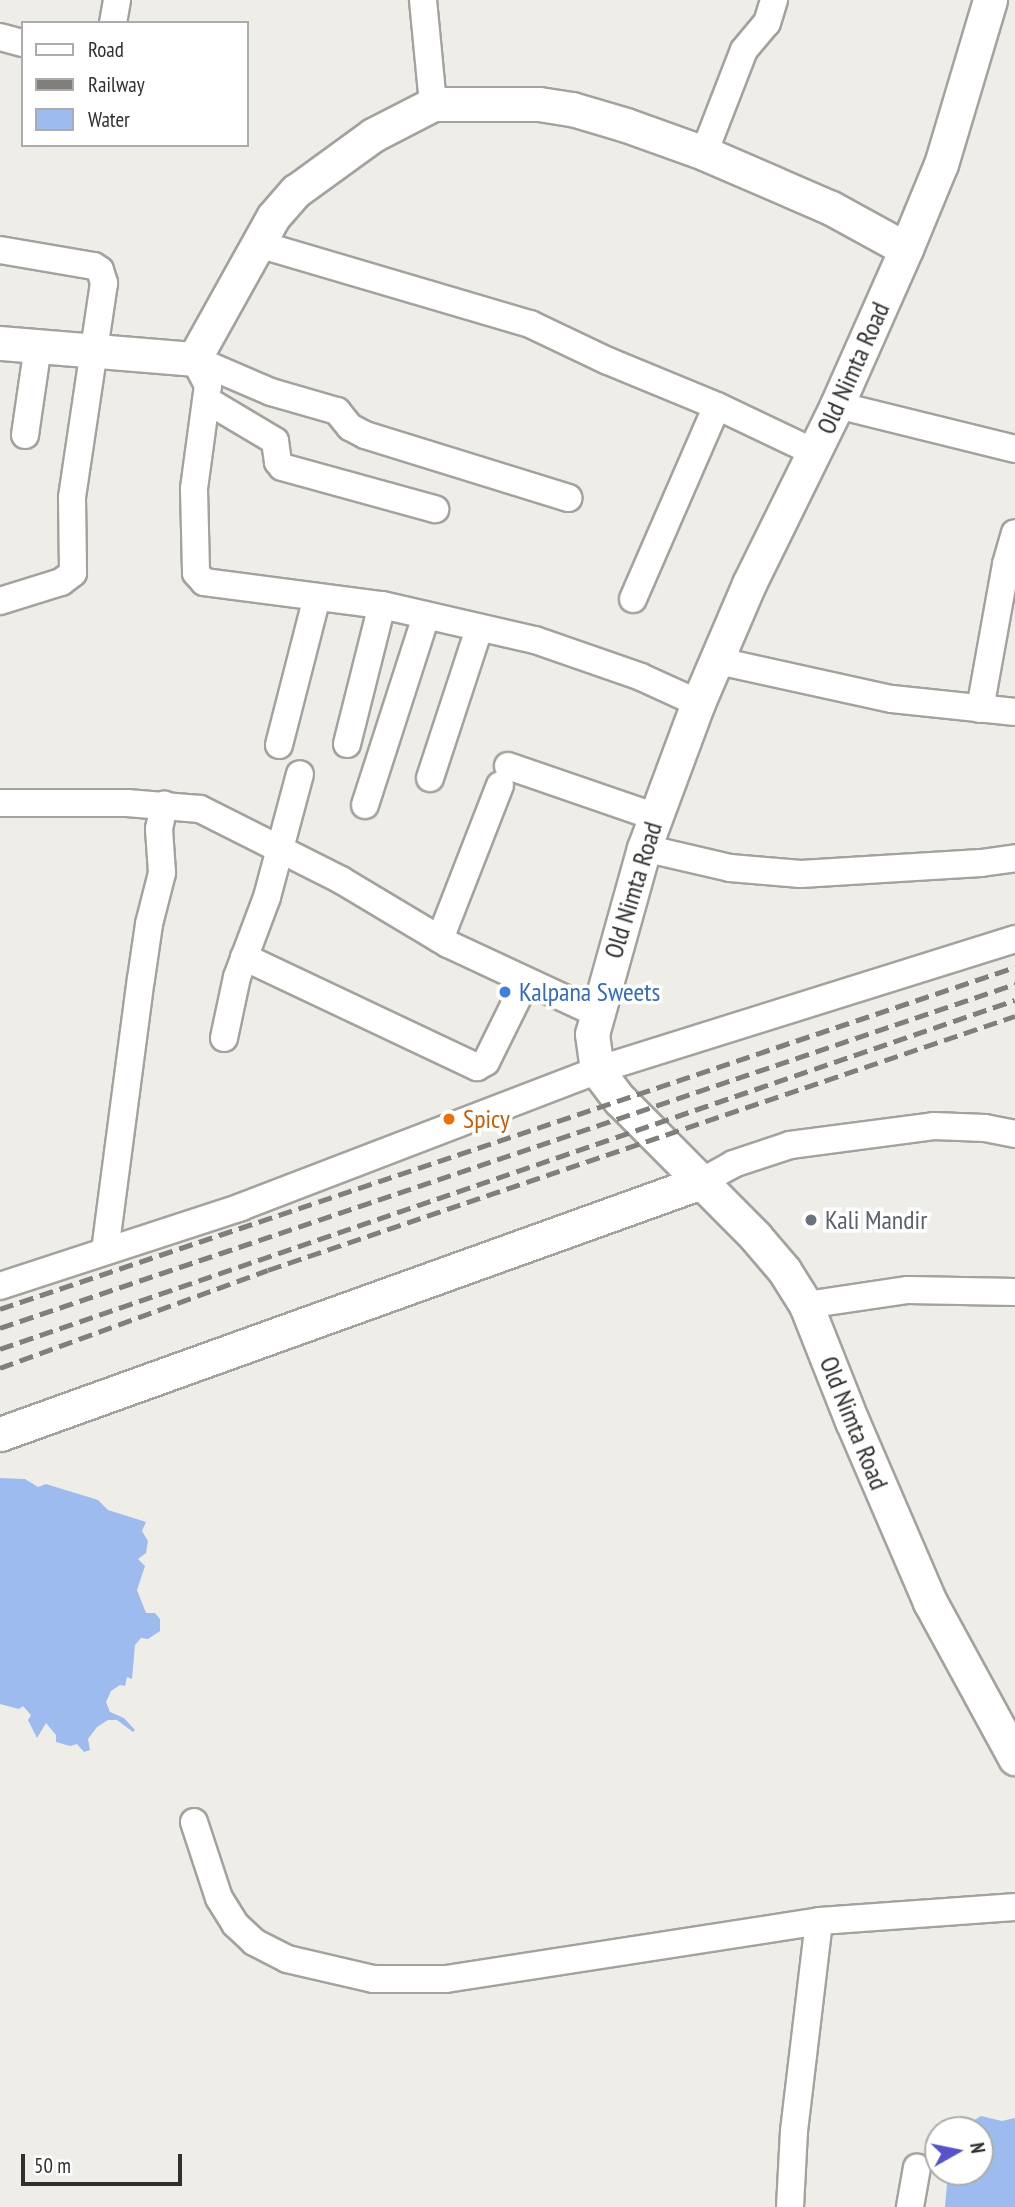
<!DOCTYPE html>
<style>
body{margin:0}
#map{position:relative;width:1015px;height:2207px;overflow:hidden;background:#efede7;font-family:"PT Sans Narrow",sans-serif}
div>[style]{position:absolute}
.water>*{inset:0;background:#9dbbee}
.roads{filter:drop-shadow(2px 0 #a5a29d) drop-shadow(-2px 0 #a5a29d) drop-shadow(0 2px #a5a29d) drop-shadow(0 -2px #a5a29d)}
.minor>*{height:26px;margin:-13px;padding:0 13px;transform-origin:13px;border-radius:13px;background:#fff}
.tertiary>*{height:33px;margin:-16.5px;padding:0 16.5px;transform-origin:16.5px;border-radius:16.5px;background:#fff}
.rail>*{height:5px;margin-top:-2.5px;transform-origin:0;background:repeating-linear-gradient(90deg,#807f7b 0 14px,transparent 0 21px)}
.dots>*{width:19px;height:19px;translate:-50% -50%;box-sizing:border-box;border:4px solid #fff;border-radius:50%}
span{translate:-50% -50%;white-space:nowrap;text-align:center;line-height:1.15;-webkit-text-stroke:7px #fff;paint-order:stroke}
.street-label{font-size:26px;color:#31302d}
.shop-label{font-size:26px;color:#366cbe}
.left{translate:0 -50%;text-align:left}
.food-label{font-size:26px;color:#c56008}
.worship-label{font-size:26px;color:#5b616d}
.legend{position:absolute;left:21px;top:21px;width:228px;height:126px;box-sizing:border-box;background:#fff;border:2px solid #adacab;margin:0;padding:9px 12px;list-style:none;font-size:21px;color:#31302d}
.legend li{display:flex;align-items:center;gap:14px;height:35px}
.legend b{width:35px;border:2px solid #adacab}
.north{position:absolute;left:924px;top:2116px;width:70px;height:70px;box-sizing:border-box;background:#fff;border:2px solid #adacab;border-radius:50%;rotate:81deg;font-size:19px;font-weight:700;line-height:28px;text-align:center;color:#31302d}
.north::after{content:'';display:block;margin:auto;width:24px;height:32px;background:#5753cb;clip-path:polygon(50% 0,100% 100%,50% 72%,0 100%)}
.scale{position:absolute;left:21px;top:2154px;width:161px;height:32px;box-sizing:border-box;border:4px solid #31302d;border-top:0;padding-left:9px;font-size:21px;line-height:24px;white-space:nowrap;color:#31302d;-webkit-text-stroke:5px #fff;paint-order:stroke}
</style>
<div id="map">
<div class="water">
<i style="clip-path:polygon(0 1478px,25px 1479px,38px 1487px,46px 1484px,98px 1500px,108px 1510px,146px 1522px,142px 1531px,148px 1541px,146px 1553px,138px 1559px,145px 1566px,137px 1590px,146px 1613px,155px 1613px,160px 1619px,160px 1631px,148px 1639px,141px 1638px,135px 1645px,132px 1679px,127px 1677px,125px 1686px,120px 1685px,111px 1691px,106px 1702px,110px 1712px,124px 1718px,135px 1730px,133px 1732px,117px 1720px,108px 1720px,97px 1727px,88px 1739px,90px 1750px,84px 1752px,77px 1744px,70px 1746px,56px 1742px,56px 1735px,46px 1723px,37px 1738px,28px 1720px,31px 1715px,23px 1706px,19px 1709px,0 1704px)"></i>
<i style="clip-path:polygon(981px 2116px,1002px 2121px,1015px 2118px,1015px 2207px,945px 2207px,948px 2172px,980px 2172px,980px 2130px,958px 2130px)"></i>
</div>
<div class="roads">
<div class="minor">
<i style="left:423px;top:0;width:104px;rotate:84.5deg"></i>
<i style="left:113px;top:23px;width:23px;rotate:-80deg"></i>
<i style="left:0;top:37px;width:24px;rotate:15deg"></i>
<i style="left:704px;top:153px;width:110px;rotate:-68.8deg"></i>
<i style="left:744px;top:50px;width:35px;rotate:-50deg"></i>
<i style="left:767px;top:23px;width:24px;rotate:-73deg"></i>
<i style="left:258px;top:244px;width:284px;rotate:16.4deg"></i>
<i style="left:530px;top:324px;width:86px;rotate:25.4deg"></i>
<i style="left:608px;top:361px;width:118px;rotate:22.4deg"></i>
<i style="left:717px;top:406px;width:107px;rotate:25.4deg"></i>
<i style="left:0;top:250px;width:95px;rotate:9.7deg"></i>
<i style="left:94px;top:266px;width:7px;rotate:34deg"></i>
<i style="left:100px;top:270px;width:14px;rotate:73deg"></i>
<i style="left:104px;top:283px;width:217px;rotate:98.5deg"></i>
<i style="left:72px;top:498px;width:75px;rotate:89.2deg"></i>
<i style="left:73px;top:573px;width:15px;rotate:143deg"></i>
<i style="left:61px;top:582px;width:64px;rotate:162.7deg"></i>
<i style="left:194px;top:359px;width:30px;rotate:62deg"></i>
<i style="left:208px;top:385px;width:105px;rotate:97.7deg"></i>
<i style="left:194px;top:489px;width:84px;rotate:88.6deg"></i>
<i style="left:196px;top:573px;width:12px;rotate:48deg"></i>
<i style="left:204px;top:582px;width:179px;rotate:7.4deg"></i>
<i style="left:382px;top:605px;width:157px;rotate:12.9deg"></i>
<i style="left:535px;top:640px;width:112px;rotate:19.2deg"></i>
<i style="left:641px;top:677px;width:63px;rotate:24.5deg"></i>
<i style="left:194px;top:359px;width:84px;rotate:23.2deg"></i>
<i style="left:271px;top:392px;width:69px;rotate:16.1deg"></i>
<i style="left:337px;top:411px;width:21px;rotate:51deg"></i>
<i style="left:350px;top:427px;width:17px;rotate:28deg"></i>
<i style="left:365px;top:435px;width:213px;rotate:17.2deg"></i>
<i style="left:208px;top:401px;width:78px;rotate:30.8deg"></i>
<i style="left:275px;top:441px;width:21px;rotate:82deg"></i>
<i style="left:278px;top:462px;width:6px;rotate:51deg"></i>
<i style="left:282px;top:467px;width:159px;rotate:15.4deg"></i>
<i style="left:837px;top:405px;width:183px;rotate:13.9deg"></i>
<i style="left:25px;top:435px;width:90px;rotate:-81.7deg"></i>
<i style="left:633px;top:599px;width:210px;rotate:-66.5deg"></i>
<i style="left:714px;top:660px;width:182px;rotate:12.4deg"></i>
<i style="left:892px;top:699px;width:124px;rotate:6deg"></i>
<i style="left:980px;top:709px;width:147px;rotate:-79.8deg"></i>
<i style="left:1006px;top:564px;width:32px;rotate:-74deg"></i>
<i style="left:347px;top:744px;width:143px;rotate:-75.9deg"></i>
<i style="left:279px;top:745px;width:153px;rotate:-75.6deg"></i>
<i style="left:508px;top:766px;width:157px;rotate:19deg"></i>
<i style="left:430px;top:778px;width:157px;rotate:-71.8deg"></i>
<i style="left:0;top:803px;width:127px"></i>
<i style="left:127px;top:803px;width:73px;rotate:4.7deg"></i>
<i style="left:200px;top:809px;width:158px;rotate:26.7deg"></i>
<i style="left:341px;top:880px;width:125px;rotate:30.9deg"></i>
<i style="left:448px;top:944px;width:163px;rotate:25deg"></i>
<i style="left:365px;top:805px;width:199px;rotate:-72.1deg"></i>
<i style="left:644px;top:848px;width:88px;rotate:13.1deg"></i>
<i style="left:730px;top:868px;width:71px;rotate:4.8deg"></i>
<i style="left:801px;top:874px;width:180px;rotate:-3.5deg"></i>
<i style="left:981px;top:863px;width:34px;rotate:-8deg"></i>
<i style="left:440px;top:939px;width:165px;rotate:-68.7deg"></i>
<i style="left:244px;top:957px;width:258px;rotate:25.3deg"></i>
<i style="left:477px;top:1067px;width:10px;rotate:-29deg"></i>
<i style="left:486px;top:1062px;width:90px;rotate:-63.7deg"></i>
<i style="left:224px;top:1038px;width:62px;rotate:-78deg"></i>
<i style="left:237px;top:977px;width:85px;rotate:-69.4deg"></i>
<i style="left:267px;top:897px;width:127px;rotate:-75deg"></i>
<i style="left:701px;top:1182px;width:37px;rotate:-29deg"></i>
<i style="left:733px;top:1164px;width:60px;rotate:-18.4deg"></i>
<i style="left:790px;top:1145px;width:145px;rotate:-7.5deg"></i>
<i style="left:934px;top:1126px;width:51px;rotate:2.2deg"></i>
<i style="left:985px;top:1128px;width:31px;rotate:11deg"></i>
<i style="left:105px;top:1251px;width:274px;rotate:-82.5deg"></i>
<i style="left:141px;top:979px;width:56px;rotate:-81.7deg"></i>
<i style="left:149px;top:924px;width:53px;rotate:-75.7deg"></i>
<i style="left:162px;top:873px;width:44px;rotate:-93.9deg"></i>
<i style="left:159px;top:829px;width:25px;rotate:-78deg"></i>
<i style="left:0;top:1286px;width:254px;rotate:-18.1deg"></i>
<i style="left:241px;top:1207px;width:381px;rotate:-21deg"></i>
<i style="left:597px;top:1070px;width:438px;rotate:-17.4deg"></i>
<i style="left:806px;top:1305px;width:103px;rotate:-8.4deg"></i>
<i style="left:908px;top:1290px;width:107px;rotate:1.1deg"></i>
<i style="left:194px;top:1822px;width:80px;rotate:71.8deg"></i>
<i style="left:219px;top:1898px;width:31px;rotate:58deg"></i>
<i style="left:235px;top:1924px;width:26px;rotate:43deg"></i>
<i style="left:254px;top:1942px;width:37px;rotate:27deg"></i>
<i style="left:287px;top:1959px;width:88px;rotate:13.1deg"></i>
<i style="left:373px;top:1979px;width:73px"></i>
<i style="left:446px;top:1979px;width:377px;rotate:-8.8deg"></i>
<i style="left:819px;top:1921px;width:196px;rotate:-4.1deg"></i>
<i style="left:790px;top:2207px;width:76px;rotate:-87deg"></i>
<i style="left:794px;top:2131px;width:211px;rotate:-83.2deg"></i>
<i style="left:910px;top:2207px;width:40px;rotate:-80deg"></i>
</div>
<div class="tertiary">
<i style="left:990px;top:0;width:171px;rotate:106.6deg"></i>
<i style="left:941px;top:164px;width:92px;rotate:112.4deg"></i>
<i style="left:906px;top:249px;width:171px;rotate:113.9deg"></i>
<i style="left:837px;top:405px;width:199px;rotate:116.2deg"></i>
<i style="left:749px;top:584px;width:129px;rotate:113.2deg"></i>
<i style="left:698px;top:703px;width:155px;rotate:110.4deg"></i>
<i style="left:644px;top:848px;width:193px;rotate:105.6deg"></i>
<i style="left:592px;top:1034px;width:36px;rotate:82deg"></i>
<i style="left:597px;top:1070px;width:38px;rotate:53deg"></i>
<i style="left:620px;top:1100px;width:192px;rotate:45.2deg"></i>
<i style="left:755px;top:1236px;width:45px;rotate:49.5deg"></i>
<i style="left:784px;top:1270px;width:41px;rotate:57.8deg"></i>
<i style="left:806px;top:1305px;width:125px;rotate:68.4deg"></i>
<i style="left:852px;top:1421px;width:197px;rotate:66.7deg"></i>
<i style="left:930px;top:1602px;width:178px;rotate:61.4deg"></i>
<i style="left:0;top:343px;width:195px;rotate:4.7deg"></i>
<i style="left:194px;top:359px;width:162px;rotate:-60.9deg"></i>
<i style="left:273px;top:217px;width:35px;rotate:-49deg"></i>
<i style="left:296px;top:191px;width:95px;rotate:-36deg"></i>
<i style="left:373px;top:135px;width:68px;rotate:-27.3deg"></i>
<i style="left:433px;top:104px;width:106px"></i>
<i style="left:539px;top:104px;width:33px;rotate:9deg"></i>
<i style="left:572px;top:109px;width:56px;rotate:16.5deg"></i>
<i style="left:626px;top:125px;width:83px;rotate:19.7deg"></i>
<i style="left:704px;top:153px;width:138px;rotate:23.4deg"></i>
<i style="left:831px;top:208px;width:85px;rotate:28.7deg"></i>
<i style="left:0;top:1434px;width:745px;rotate:-19.77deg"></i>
</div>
</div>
<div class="rail">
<i style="left:0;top:1309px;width:1071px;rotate:-18.62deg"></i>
<i style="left:0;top:1328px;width:1072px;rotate:-18.72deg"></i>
<i style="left:0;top:1349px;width:1073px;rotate:-18.98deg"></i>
<i style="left:0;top:1368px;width:285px;rotate:-20.1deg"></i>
<i style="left:268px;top:1270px;width:789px;rotate:-18.78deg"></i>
</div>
<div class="dots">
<i style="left:505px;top:992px;background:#3f7fe0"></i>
<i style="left:449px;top:1119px;background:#e8710a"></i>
<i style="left:811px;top:1220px;background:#6b7280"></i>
</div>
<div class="street-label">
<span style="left:853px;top:368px;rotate:-66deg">Old Nimta Road</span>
<span style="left:633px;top:890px;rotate:-73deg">Old Nimta Road</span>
<span style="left:854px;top:1423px;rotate:68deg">Old Nimta Road</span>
</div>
<div class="shop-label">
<span class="left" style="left:519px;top:992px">Kalpana Sweets</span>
</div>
<div class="food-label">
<span class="left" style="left:463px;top:1119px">Spicy</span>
</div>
<div class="worship-label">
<span class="left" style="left:825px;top:1220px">Kali Mandir</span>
</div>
<ul class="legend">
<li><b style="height:9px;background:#fff"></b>Road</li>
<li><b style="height:9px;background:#807f7b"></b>Railway</li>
<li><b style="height:19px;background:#9dbbee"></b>Water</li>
</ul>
<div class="north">N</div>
<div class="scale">50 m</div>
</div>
